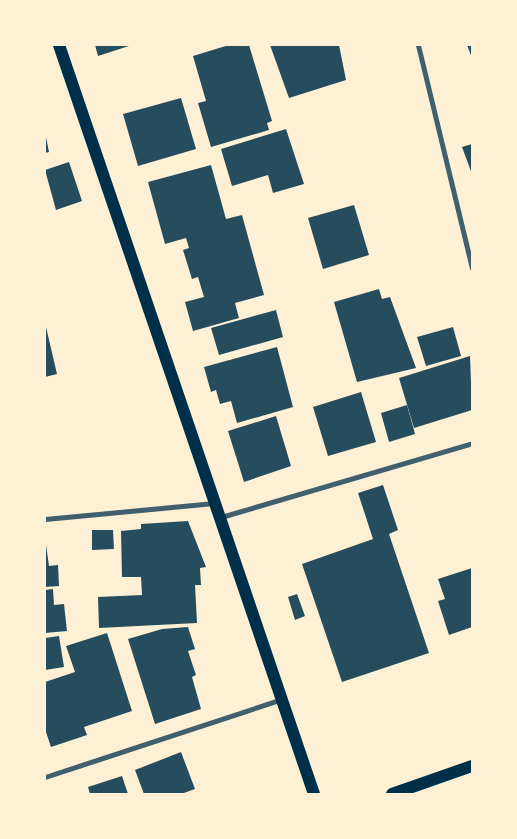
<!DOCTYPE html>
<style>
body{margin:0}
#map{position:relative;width:517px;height:839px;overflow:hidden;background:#fdf0d5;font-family:Barlow,sans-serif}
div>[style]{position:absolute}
.building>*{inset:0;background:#264d5e}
.minor>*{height:5px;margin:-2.5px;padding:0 2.5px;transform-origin:2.5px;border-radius:2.5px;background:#3f606c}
.primary>*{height:12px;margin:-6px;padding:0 6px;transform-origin:6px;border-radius:6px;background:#003049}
span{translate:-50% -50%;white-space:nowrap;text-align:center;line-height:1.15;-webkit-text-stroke:4.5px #fdf0d5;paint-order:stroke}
.frame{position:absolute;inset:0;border:46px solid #fdf0d5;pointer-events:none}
</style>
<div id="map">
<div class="building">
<i style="clip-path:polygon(95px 45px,132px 45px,98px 56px)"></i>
<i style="clip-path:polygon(229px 45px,249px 45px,272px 121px,267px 123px,269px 130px,211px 147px,198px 103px,206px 101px,193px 56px)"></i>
<i style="clip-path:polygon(270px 45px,339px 45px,346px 80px,289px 98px)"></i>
<i style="clip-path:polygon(467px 45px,472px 45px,472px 58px)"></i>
<i style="clip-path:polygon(181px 98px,196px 149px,138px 166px,123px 114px)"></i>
<i style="clip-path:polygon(286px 129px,304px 184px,273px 193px,268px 175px,232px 186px,221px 149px)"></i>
<i style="clip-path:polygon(46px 137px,49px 152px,45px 153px,45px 138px)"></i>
<i style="clip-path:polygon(472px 144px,472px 174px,462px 147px)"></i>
<i style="clip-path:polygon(69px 162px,82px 201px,56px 210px,45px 170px)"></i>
<i style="clip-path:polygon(211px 165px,226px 219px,242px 215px,264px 295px,235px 303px,239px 318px,193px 331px,185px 302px,204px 297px,198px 277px,192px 279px,183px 250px,189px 248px,186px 238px,165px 244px,148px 182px)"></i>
<i style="clip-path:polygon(354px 205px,369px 255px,323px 269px,308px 218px)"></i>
<i style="clip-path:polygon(379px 289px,382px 299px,390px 297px,416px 368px,357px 382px,334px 302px)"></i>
<i style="clip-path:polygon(276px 310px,283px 337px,219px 355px,211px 328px)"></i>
<i style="clip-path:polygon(46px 327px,57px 374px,45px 377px,45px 328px)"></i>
<i style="clip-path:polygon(453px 327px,461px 356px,426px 366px,417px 337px)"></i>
<i style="clip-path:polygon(277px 347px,293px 407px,237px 423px,231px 401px,220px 404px,216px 390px,211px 392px,204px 367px)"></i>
<i style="clip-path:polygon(470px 356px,472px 410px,414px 428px,399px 378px)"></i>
<i style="clip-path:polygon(361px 392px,376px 442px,328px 456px,313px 407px)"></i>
<i style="clip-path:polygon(407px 405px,415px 434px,389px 442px,381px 413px)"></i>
<i style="clip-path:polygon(276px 416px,291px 466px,244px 482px,228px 431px)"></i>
<i style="clip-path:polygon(383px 485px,398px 530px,389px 534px,429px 653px,342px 682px,302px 564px,373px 539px,358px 493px)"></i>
<i style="clip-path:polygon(188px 521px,206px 567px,200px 568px,201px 585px,195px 585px,197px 623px,99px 628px,98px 597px,142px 595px,141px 577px,122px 577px,121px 531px,141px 529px,141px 524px)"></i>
<i style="clip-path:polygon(92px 530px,113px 530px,114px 549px,92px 550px)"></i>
<i style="clip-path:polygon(45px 538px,49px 566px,58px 565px,59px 586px,45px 587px)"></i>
<i style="clip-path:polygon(472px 568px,472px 627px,449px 635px,438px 601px,445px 599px,438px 579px)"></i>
<i style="clip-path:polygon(53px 589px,54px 605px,64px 604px,67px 631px,45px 633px,45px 590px)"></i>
<i style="clip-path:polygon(297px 594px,305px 616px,295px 620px,288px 597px)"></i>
<i style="clip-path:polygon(188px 627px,195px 649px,188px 651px,196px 675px,192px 677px,201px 709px,155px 724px,128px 639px,162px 629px)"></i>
<i style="clip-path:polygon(107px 633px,132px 711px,84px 727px,87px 735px,51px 747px,45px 729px,45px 682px,75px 672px,66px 646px)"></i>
<i style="clip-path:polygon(59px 636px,64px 667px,45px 670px,45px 638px)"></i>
<i style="clip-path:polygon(181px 752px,195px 789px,181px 794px,144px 794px,135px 770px)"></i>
<i style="clip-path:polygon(122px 776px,128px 794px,90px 794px,88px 787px)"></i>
</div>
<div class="minor">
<i style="left:418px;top:45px;width:229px;rotate:76.4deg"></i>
<i style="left:221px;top:517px;width:262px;rotate:-16.4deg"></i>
<i style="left:45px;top:519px;width:170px;rotate:-5.4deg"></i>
<i style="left:45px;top:777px;width:246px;rotate:-18.2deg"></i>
</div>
<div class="primary">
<i style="left:59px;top:45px;width:791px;rotate:71.2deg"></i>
<i style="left:392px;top:794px;width:85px;rotate:-19.3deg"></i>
</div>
<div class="frame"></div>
</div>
